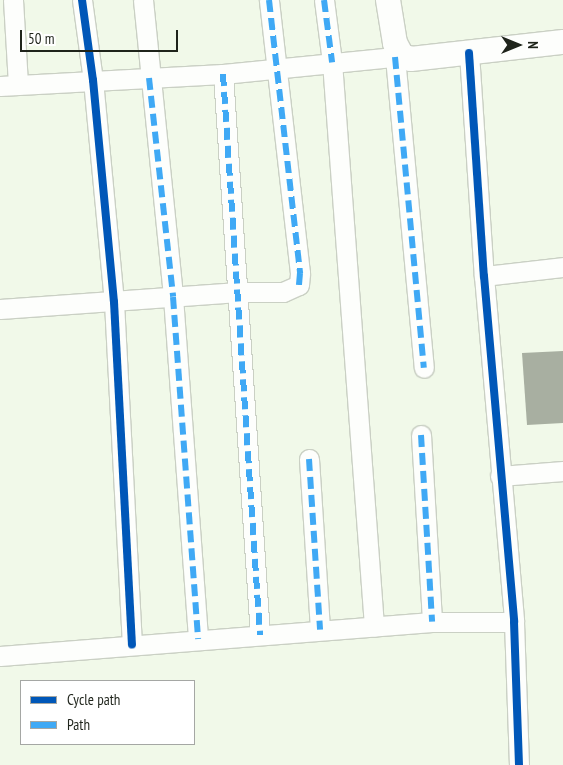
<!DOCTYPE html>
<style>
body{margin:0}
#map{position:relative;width:563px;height:765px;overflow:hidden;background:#f1f9e9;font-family:"PT Sans Narrow",sans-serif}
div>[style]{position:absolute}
.building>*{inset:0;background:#a8afa1}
.roads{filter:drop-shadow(1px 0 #cad0c4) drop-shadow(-1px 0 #cad0c4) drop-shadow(0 1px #cad0c4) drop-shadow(0 -1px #cad0c4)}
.minor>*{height:19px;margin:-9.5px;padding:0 9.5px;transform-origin:9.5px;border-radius:9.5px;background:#fdfefc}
.tertiary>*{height:24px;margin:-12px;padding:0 12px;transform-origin:12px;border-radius:12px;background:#fdfefc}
.quiet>*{height:6px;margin-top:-3px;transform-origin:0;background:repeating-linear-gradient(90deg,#3fa9f5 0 12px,transparent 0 18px)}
.cycleway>*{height:8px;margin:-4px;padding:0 4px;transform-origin:4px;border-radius:4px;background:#0057b8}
span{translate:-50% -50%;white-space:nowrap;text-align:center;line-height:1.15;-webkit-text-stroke:4px #fff;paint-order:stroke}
.legend{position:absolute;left:20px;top:680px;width:175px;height:65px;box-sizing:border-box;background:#fff;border:1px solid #a5a7a4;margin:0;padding:6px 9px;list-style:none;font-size:15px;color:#1f241b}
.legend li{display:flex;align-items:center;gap:10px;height:25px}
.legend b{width:25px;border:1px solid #a5a7a4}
.north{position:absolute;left:493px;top:20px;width:50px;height:50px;-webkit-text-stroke:4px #fff;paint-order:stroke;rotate:90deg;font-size:14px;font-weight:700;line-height:20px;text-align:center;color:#1f241b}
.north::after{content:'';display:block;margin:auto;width:18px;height:22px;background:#1f241b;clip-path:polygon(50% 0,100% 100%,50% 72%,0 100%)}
.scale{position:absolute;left:20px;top:30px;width:158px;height:22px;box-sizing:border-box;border:2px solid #1f241b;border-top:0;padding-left:6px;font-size:15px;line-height:18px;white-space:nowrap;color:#1f241b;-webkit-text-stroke:4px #fff;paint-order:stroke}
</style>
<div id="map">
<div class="building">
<i style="clip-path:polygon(563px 351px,563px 423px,527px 425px,522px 353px)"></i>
</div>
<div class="roads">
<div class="minor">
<i style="left:13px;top:0;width:85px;rotate:86.6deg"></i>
<i style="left:82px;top:0;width:81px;rotate:82.2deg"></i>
<i style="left:93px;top:80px;width:223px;rotate:84.6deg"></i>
<i style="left:114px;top:302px;width:343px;rotate:87deg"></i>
<i style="left:143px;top:0;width:299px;rotate:84.2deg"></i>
<i style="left:173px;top:297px;width:343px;rotate:85.8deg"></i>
<i style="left:324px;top:0;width:63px;rotate:82.6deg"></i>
<i style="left:332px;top:62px;width:566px;rotate:85.74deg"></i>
<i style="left:469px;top:53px;width:224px;rotate:86.2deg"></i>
<i style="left:484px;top:276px;width:347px;rotate:85deg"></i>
<i style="left:514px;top:622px;width:143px;rotate:88deg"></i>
<i style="left:395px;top:57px;width:312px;rotate:84.7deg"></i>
<i style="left:223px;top:74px;width:562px;rotate:86.23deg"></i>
<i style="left:0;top:86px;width:223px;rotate:-3.1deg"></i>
<i style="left:223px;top:74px;width:180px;rotate:-5.7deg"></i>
<i style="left:484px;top:276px;width:80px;rotate:-6.5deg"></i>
<i style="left:0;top:309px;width:239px;rotate:-4.1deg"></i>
<i style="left:238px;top:292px;width:45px"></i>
<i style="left:283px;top:292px;width:17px;rotate:-24deg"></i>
<i style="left:299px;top:285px;width:12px;rotate:-85deg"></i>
<i style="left:300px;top:273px;width:275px;rotate:-96.5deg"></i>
<i style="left:421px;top:435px;width:187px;rotate:86.6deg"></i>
<i style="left:309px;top:459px;width:171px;rotate:86.3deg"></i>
<i style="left:500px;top:476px;width:63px;rotate:-4.5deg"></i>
<i style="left:0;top:656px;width:433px;rotate:-4.5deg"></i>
<i style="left:432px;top:622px;width:82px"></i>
</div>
<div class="tertiary">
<i style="left:388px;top:0;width:44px;rotate:80.8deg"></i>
<i style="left:395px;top:43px;width:15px;rotate:62deg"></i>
<i style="left:402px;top:56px;width:9px;rotate:18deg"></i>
<i style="left:411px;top:59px;width:153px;rotate:-6.4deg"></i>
</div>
</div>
<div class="quiet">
<i style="left:269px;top:0;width:275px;rotate:83.5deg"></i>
<i style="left:300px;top:273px;width:12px;rotate:95deg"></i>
<i style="left:324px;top:0;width:63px;rotate:82.6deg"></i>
<i style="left:395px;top:57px;width:312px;rotate:84.7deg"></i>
<i style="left:223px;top:74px;width:562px;rotate:86.23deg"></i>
<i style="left:149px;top:78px;width:220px;rotate:83.7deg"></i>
<i style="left:173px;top:297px;width:343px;rotate:85.8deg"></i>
<i style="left:421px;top:435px;width:187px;rotate:86.6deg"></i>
<i style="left:309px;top:459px;width:171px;rotate:86.3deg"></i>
</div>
<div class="cycleway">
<i style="left:82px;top:0;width:81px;rotate:82.2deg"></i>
<i style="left:93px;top:80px;width:223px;rotate:84.6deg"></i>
<i style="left:114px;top:302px;width:343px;rotate:87deg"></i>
<i style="left:469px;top:53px;width:224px;rotate:86.2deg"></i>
<i style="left:484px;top:276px;width:347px;rotate:85deg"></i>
<i style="left:514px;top:622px;width:143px;rotate:88deg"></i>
</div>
<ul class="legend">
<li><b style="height:6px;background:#0057b8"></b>Cycle path</li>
<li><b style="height:6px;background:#3fa9f5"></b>Path</li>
</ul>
<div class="north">N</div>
<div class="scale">50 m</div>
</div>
